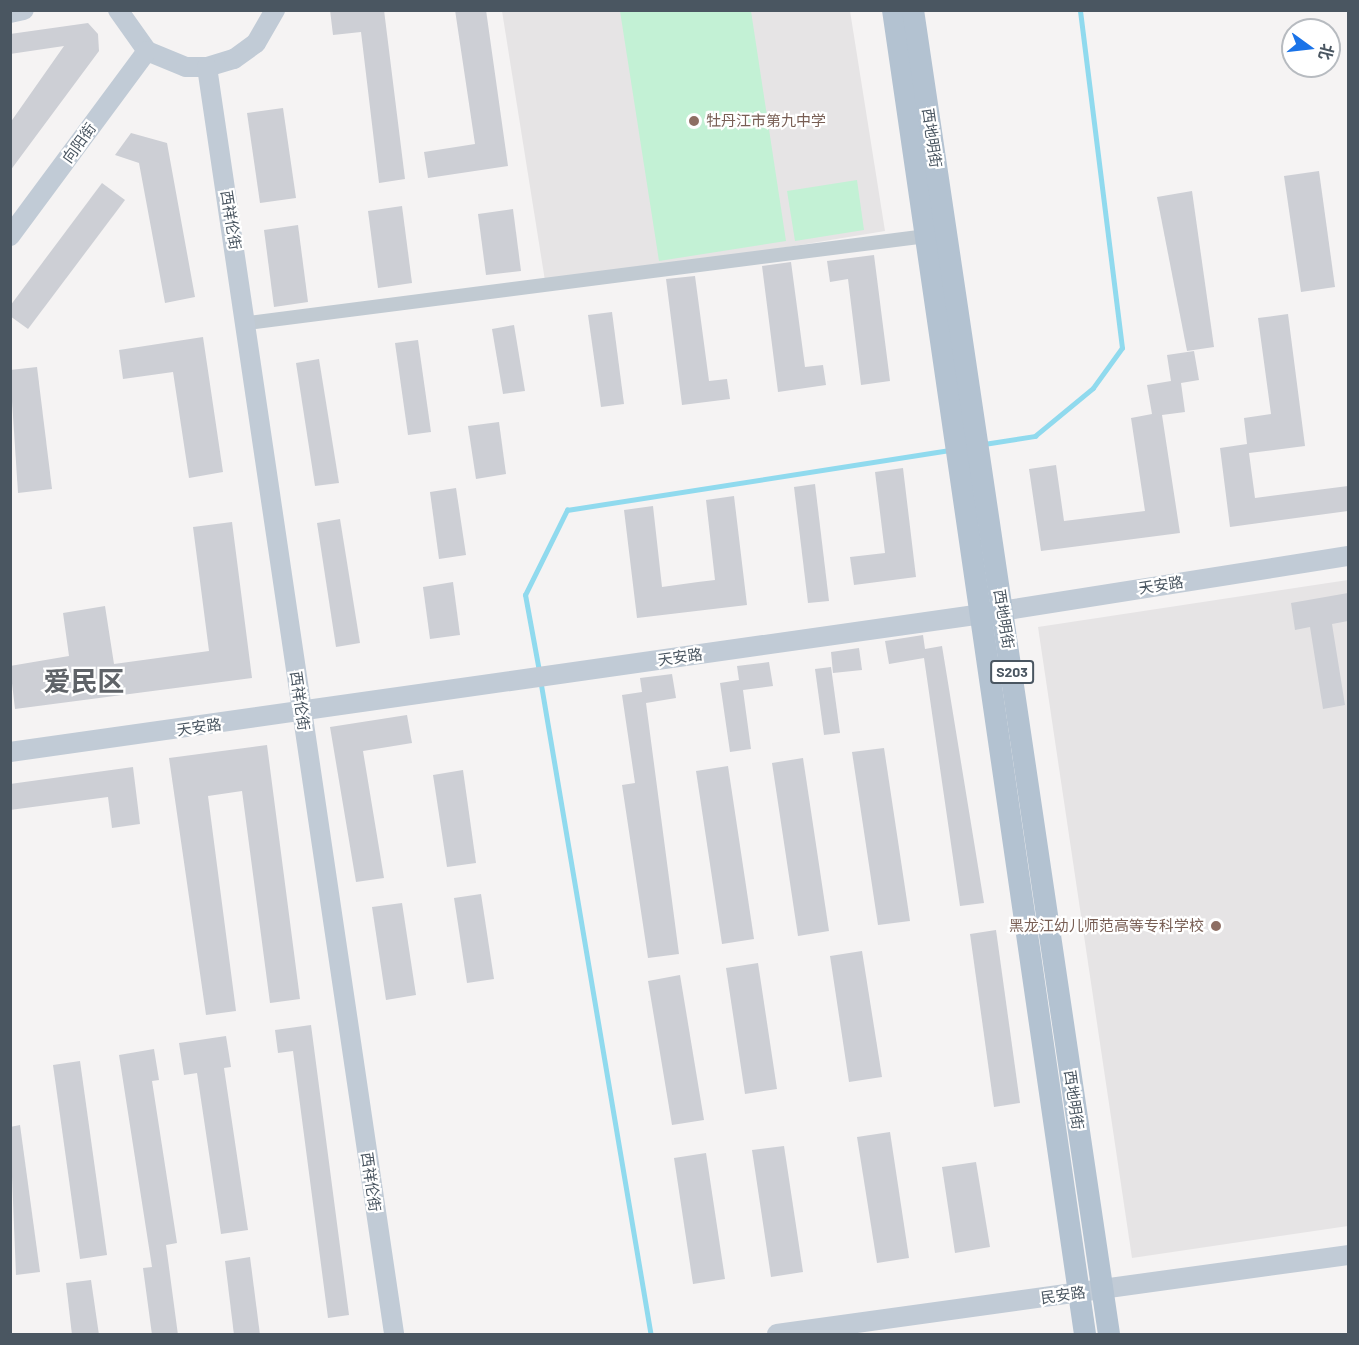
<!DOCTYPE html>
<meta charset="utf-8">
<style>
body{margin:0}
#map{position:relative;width:1359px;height:1345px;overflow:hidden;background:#f5f3f3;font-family:Barlow,"Noto Sans SC",sans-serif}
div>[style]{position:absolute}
.education>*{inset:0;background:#e6e4e5}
.green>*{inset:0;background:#c3f1d5}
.stream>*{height:4.5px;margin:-2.25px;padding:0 2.25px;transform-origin:2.25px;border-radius:2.25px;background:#90daee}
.building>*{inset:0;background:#cdcfd5}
.street>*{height:14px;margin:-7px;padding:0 7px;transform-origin:7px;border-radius:7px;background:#c1cad2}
.secondary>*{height:20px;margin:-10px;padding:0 10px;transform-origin:10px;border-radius:10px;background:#c1cbd6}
.primary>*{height:22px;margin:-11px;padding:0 11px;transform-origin:11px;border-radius:11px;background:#b3c2d1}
.dots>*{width:16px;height:16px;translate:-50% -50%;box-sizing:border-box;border:3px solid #fff;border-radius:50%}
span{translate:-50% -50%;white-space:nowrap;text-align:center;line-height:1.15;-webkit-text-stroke:4.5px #fff;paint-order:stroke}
.shield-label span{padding:2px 4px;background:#fff;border:2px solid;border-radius:4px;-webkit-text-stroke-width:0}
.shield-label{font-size:14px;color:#4a5661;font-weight:700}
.education-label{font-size:15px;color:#785e54}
.left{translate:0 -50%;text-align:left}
.right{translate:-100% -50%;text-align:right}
.street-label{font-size:15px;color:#4a5661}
.town-label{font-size:27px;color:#5f6368;font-weight:700}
.frame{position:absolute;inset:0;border:12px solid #4a5661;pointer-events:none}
.north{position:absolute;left:1281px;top:18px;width:60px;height:60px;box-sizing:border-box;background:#fff;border:2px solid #b7bbc0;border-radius:50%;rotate:105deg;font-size:16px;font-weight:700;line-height:24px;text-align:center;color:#4a5661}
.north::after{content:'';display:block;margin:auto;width:21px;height:27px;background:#1a73e8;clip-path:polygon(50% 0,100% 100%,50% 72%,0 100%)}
</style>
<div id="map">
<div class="education">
<i style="clip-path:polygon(502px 11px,850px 11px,885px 231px,546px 287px)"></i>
<i style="clip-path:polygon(1348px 580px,1348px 1226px,1132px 1258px,1038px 627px)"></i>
</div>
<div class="green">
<i style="clip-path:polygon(620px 11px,751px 11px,786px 241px,659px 261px)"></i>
<i style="clip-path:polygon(857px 180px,864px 230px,795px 241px,787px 191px)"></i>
</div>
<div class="stream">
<i style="left:984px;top:444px;width:52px;rotate:-8.9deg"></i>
<i style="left:1035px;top:436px;width:75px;rotate:-39.6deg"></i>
<i style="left:1093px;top:388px;width:49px;rotate:-54.1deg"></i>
<i style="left:1122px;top:348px;width:341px;rotate:-97.1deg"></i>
<i style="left:539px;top:671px;width:77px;rotate:-100.4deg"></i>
<i style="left:525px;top:595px;width:95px;rotate:-63.7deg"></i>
<i style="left:567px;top:510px;width:387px;rotate:-8.9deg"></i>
<i style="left:541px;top:682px;width:661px;rotate:80.42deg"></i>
</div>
<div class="building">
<i style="clip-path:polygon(330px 10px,384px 10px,405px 179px,379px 183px,361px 32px,333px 35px)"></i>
<i style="clip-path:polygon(455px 10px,486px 10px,508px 166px,428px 178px,424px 152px,475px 144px)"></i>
<i style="clip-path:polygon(88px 23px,98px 34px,99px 51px,10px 171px,10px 123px,64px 46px,10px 54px,10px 34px)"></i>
<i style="clip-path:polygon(283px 108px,296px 198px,260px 203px,247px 113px)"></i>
<i style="clip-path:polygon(131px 133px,167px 143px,195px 297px,165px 303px,139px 163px,115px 155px)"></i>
<i style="clip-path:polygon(1319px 171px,1335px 287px,1301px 292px,1284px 176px)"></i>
<i style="clip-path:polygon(102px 183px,125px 200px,28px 329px,10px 316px,10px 306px)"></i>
<i style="clip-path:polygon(1192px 191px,1214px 347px,1187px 351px,1157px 197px)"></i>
<i style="clip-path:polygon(402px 206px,412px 283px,378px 288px,368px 211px)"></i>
<i style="clip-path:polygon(513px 209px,521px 271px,486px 275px,478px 214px)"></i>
<i style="clip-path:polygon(298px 225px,308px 302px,274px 307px,264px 230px)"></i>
<i style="clip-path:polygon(874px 255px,890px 381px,861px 385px,848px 279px,830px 282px,827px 261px)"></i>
<i style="clip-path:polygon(791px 262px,805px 367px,823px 365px,826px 385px,778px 392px,762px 266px)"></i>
<i style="clip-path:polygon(695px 276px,709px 381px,727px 379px,730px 399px,682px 405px,666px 279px)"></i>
<i style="clip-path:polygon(612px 312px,624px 404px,601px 407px,588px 315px)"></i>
<i style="clip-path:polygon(1288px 314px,1305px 446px,1249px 453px,1255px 498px,1348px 486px,1348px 511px,1230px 527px,1220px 448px,1247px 444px,1244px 418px,1271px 414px,1258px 318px)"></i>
<i style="clip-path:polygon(514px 325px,525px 391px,503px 394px,492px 329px)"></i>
<i style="clip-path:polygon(203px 337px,223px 472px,189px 478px,173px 372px,123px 379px,119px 350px)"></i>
<i style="clip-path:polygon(418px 340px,431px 432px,408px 435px,395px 343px)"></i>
<i style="clip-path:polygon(1194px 351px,1199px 380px,1181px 383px,1185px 412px,1162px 415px,1180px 533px,1041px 551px,1029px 469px,1056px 465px,1064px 521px,1145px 511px,1131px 418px,1152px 414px,1147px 385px,1171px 381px,1167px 355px)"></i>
<i style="clip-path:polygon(319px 359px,339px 483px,315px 486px,296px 363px)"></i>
<i style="clip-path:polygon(37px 367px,52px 489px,18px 493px,10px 370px)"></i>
<i style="clip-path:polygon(499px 422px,506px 474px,476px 479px,468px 426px)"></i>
<i style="clip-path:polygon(903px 468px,916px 577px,854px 585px,850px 557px,885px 553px,875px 472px)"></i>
<i style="clip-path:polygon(815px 484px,829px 601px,808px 603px,794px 487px)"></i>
<i style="clip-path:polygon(456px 488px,466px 555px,439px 559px,430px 492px)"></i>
<i style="clip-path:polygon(734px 496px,747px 605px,637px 618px,624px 510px,653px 506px,662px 587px,698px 582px,715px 580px,706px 500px)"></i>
<i style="clip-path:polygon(340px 519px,360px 643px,336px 647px,317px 523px)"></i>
<i style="clip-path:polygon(232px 522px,252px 678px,15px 709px,10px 666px,69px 656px,63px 613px,105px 606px,114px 664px,209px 651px,193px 527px)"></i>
<i style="clip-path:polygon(453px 582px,460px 635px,430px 639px,423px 587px)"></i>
<i style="clip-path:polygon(1348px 593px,1348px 621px,1332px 624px,1345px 705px,1323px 709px,1310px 627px,1295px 630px,1291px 603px)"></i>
<i style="clip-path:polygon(923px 635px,925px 649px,942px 646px,984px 903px,960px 906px,924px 658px,889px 664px,885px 641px)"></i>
<i style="clip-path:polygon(859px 648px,862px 670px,833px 673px,831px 652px)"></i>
<i style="clip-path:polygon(769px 662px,773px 686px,743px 690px,751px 749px,730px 752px,720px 683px,739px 680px,737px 666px)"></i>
<i style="clip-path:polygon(831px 667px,840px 733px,824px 735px,815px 669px)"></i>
<i style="clip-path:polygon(672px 674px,676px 698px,646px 703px,679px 954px,648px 958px,622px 785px,635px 783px,622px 695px,642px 692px,640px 678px)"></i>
<i style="clip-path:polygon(407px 715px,412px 743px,363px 751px,384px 878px,356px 882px,330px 727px)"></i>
<i style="clip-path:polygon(267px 745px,300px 999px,270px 1003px,242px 791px,208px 796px,236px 1011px,206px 1015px,169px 758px)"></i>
<i style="clip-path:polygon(884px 748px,910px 921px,878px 925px,852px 752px)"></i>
<i style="clip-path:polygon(803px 758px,829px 931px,798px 936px,772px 763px)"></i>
<i style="clip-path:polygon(728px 766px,754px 939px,722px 944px,696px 771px)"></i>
<i style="clip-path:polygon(133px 767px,140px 824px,112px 828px,108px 797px,10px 810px,10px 784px)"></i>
<i style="clip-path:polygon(463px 770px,476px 863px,447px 867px,433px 775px)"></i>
<i style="clip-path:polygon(481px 894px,494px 979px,467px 983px,454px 898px)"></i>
<i style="clip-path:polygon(402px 903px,416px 995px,386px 1000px,372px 907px)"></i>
<i style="clip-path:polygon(996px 930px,1020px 1103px,994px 1107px,970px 934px)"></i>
<i style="clip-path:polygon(862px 951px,882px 1077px,849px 1082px,830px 956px)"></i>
<i style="clip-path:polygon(758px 963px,777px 1089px,745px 1094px,726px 968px)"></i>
<i style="clip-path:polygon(680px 975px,704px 1120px,672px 1125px,648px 981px)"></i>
<i style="clip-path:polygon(311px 1025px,349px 1315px,328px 1318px,293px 1051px,278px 1053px,275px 1030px)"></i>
<i style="clip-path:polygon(226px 1036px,231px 1067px,224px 1068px,248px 1230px,221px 1234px,197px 1073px,184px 1075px,179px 1043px)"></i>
<i style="clip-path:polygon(154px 1049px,159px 1080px,152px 1081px,177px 1243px,166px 1245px,178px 1335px,152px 1335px,143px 1268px,152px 1267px,119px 1055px)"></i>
<i style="clip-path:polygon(80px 1061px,107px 1255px,80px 1259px,53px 1065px)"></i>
<i style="clip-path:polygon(20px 1125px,40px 1272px,16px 1275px,10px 1127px)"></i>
<i style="clip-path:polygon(890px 1132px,909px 1258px,877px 1263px,857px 1137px)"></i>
<i style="clip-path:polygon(784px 1146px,803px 1272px,771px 1277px,752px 1150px)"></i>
<i style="clip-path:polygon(706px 1153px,725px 1279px,693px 1284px,674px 1158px)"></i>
<i style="clip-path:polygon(976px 1162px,990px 1247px,955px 1253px,942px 1167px)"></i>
<i style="clip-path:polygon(250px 1257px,260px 1335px,234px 1335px,225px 1261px)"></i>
<i style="clip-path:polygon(91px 1280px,99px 1335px,72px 1335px,66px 1283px)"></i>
</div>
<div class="street">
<i style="left:248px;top:323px;width:684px;rotate:-7.31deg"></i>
</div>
<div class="secondary">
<i style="left:118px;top:10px;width:50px;rotate:54.7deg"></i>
<i style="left:147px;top:51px;width:42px;rotate:22.3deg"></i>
<i style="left:186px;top:67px;width:21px"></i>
<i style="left:207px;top:67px;width:28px;rotate:-17deg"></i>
<i style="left:234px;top:59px;width:27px;rotate:-36deg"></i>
<i style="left:256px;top:43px;width:38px;rotate:-60deg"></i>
<i style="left:10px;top:13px;width:14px;rotate:-12deg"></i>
<i style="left:207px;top:67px;width:1281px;rotate:81.6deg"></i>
<i style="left:10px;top:236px;width:230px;rotate:-53.5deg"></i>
<i style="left:10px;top:752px;width:982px;rotate:-8.08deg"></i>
<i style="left:982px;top:614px;width:371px;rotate:-9deg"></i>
<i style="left:777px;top:1334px;width:576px;rotate:-7.88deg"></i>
</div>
<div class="primary">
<i style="left:893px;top:10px;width:1338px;rotate:81.75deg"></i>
<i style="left:913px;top:10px;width:1338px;rotate:81.58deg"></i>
</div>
<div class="dots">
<i style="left:694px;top:121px;background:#8d6e63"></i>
<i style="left:1216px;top:926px;background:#8d6e63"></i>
</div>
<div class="shield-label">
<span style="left:1012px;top:672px">S203</span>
</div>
<div class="education-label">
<span class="left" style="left:706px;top:121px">牡丹江市第九中学</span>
<span class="right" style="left:1204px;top:926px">黑龙江幼儿师范高等专科学校</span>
</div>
<div class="street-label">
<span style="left:932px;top:138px;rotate:82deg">西地明街</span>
<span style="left:79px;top:143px;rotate:-54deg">向阳街</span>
<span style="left:231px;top:220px;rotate:81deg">西祥伦街</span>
<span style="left:1161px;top:585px;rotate:-9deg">天安路</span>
<span style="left:1004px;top:619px;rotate:81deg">西地明街</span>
<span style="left:680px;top:657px;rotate:-8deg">天安路</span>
<span style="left:300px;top:701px;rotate:82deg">西祥伦街</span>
<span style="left:199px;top:727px;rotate:-8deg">天安路</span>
<span style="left:1074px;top:1100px;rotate:82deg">西地明街</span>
<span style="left:371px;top:1182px;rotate:82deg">西祥伦街</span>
<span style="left:1063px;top:1295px;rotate:-8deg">民安路</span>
</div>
<div class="town-label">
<span style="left:84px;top:681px">爱民区</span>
</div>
<div class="frame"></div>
<div class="north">北</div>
</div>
